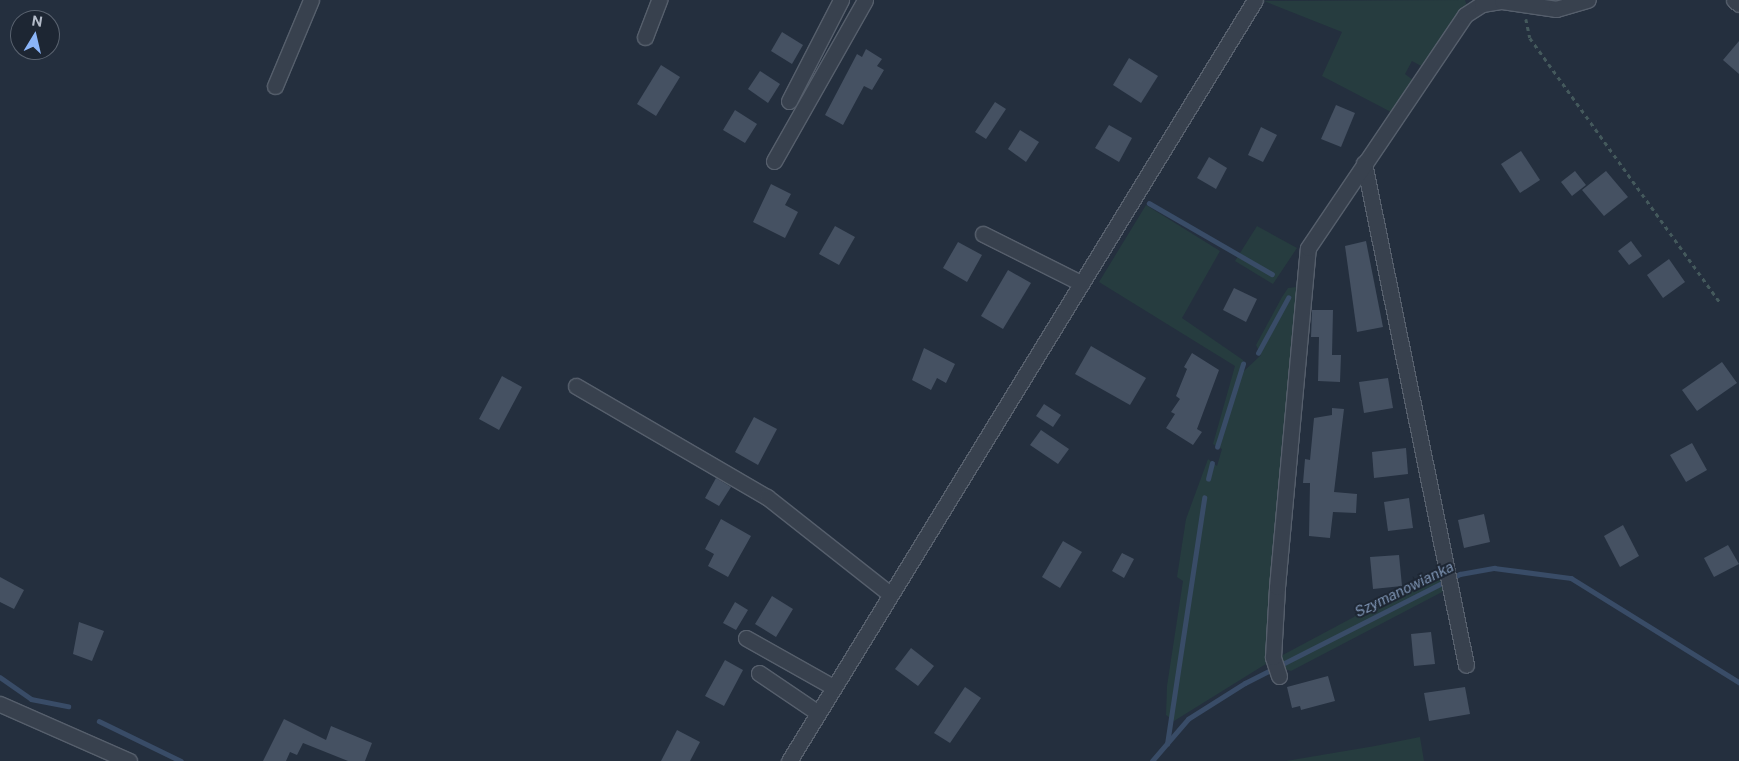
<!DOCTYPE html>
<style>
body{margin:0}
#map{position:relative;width:1739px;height:761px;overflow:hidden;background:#242f3e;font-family:"Public Sans",sans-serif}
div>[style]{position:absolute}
.green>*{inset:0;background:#263c3f}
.stream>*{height:4.5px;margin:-2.25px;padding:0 2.25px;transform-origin:2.25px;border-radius:2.25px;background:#394c67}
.building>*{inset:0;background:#455162}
.path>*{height:2.5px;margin-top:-1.25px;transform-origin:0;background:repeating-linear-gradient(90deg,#44595c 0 4px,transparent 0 8px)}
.roads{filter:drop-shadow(1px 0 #565f6c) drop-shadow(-1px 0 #565f6c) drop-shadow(0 1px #565f6c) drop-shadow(0 -1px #565f6c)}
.minor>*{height:15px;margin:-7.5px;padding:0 7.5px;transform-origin:7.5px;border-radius:7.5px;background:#38414e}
span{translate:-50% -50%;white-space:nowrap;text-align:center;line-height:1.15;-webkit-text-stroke:4px #1d2633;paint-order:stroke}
.water-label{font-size:15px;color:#7c92b1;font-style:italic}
.north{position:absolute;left:10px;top:10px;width:50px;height:50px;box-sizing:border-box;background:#1d2633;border:1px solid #59626f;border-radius:50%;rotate:9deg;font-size:14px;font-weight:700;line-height:20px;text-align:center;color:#b4bcc9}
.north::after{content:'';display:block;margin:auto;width:18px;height:22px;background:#8ab4f8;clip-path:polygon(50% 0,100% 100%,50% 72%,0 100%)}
</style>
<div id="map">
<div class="green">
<i style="clip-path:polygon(1465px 0,1467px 6px,1423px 67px,1412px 61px,1405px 74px,1413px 80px,1391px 112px,1322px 76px,1342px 32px,1264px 1px)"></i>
<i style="clip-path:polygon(1146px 205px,1220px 251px,1182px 318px,1243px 360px,1244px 371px,1261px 355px,1256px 345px,1282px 297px,1288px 288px,1297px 287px,1267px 634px,1269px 662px,1174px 721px,1166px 715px,1167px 686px,1183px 581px,1177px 577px,1186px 519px,1208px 459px,1217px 466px,1222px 449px,1213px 444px,1235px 366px,1099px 282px)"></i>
<i style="clip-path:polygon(1257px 226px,1297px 248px,1273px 284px,1235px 261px)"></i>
<i style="clip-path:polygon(1440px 571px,1444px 591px,1291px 671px,1285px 669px,1279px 657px)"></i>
<i style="clip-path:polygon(1420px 737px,1424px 761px,1286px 761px,1375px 746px)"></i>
</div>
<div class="stream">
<i style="left:1149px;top:203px;width:142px;rotate:30deg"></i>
<i style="left:1258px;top:353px;width:63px;rotate:-61.4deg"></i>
<i style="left:1217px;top:447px;width:87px;rotate:-72.6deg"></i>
<i style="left:1208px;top:479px;width:16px;rotate:-76deg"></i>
<i style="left:0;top:677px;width:38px;rotate:35deg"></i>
<i style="left:31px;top:699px;width:38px;rotate:11deg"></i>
<i style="left:99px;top:721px;width:91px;rotate:26deg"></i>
<i style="left:1167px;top:744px;width:249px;rotate:-81.4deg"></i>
<i style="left:1152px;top:761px;width:55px;rotate:-49.4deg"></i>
<i style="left:1188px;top:719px;width:67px;rotate:-32.3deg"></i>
<i style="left:1245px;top:683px;width:241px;rotate:-26.9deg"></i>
<i style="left:1460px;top:574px;width:35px;rotate:-10deg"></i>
<i style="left:1494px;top:568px;width:78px;rotate:7.4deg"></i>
<i style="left:1571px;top:578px;width:198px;rotate:31.8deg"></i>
</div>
<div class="building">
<i style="clip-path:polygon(782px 32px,803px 45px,792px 64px,771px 51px)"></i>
<i style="clip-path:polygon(1739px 41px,1739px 74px,1723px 60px)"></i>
<i style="clip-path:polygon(866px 49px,882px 59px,877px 66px,884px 70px,872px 90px,864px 86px,843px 125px,825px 115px,857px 54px,862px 57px)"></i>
<i style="clip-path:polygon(1129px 58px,1158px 76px,1141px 103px,1113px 85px)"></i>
<i style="clip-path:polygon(661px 65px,680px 77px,656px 116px,637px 104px)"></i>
<i style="clip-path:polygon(760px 71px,780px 84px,768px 103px,748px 89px)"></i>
<i style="clip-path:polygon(995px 102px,1006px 109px,986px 139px,975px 132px)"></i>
<i style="clip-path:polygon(1336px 105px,1355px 113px,1341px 147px,1321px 139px)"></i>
<i style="clip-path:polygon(735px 110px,757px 124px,745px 143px,723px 130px)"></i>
<i style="clip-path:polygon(1109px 125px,1132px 138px,1119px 162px,1095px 148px)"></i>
<i style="clip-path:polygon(1261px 127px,1277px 135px,1263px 162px,1248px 155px)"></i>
<i style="clip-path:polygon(1020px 130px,1039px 142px,1026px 162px,1008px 149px)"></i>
<i style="clip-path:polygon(1521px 151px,1540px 180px,1520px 193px,1501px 164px)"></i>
<i style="clip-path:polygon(1209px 157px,1227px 168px,1216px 189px,1197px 178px)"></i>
<i style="clip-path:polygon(1575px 171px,1586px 185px,1572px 196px,1561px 182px)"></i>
<i style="clip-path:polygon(1606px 171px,1628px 197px,1604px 216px,1582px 190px)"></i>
<i style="clip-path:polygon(771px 184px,791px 194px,785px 205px,798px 212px,785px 238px,753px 222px)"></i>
<i style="clip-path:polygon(835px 226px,855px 237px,839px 265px,819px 254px)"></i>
<i style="clip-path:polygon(1366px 241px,1383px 327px,1357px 332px,1345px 246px)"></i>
<i style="clip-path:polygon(1631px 241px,1642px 256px,1629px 265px,1618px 251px)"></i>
<i style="clip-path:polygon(958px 242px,982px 255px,967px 282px,943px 268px)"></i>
<i style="clip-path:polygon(1669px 259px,1685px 282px,1663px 298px,1647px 275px)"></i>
<i style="clip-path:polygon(1008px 270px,1031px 283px,1003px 329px,981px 316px)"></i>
<i style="clip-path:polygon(1234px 288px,1257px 299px,1246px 322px,1223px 310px)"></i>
<i style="clip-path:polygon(1312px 310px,1333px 310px,1332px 355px,1341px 355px,1340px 382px,1318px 381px,1319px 337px,1311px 337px)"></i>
<i style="clip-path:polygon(1091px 346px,1146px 378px,1130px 405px,1075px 374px)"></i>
<i style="clip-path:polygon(924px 348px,955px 364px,946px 383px,937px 378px,931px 390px,912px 380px)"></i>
<i style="clip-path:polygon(1192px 353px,1219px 370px,1197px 429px,1202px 432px,1193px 445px,1166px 428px,1175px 414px,1171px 412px,1180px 399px,1176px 396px,1187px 369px,1184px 367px)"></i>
<i style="clip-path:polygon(1722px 362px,1737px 383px,1697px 411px,1682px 390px)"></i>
<i style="clip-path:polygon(502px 376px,522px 387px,499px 430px,479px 419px)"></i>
<i style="clip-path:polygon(1388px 378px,1393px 408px,1364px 413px,1359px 382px)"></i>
<i style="clip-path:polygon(1044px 404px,1061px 415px,1053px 427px,1036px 416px)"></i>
<i style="clip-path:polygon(1332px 408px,1344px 409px,1334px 492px,1357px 494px,1356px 513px,1333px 512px,1330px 538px,1309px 536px,1310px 483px,1303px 483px,1305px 459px,1310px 460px,1314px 418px,1332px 415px)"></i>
<i style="clip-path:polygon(754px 417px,777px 429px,758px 465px,735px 452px)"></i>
<i style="clip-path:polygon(1041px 430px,1069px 449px,1058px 464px,1030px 445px)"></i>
<i style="clip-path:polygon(1692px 443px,1707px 470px,1686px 482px,1670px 455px)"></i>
<i style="clip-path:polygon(1406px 448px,1408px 474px,1374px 478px,1372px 452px)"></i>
<i style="clip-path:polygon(716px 478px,731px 487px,719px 506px,705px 498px)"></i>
<i style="clip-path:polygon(1409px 498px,1413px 528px,1388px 531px,1384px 502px)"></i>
<i style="clip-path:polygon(1484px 514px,1490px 542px,1464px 548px,1458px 520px)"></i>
<i style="clip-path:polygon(721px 519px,751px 536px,728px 577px,708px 566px,714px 554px,705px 549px)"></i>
<i style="clip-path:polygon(1623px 525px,1639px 556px,1620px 567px,1604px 536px)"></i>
<i style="clip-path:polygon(1063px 541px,1082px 552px,1060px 588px,1042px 577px)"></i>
<i style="clip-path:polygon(1728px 545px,1739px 564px,1714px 577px,1704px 558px)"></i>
<i style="clip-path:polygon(1122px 553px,1134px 559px,1124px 578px,1112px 571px)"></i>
<i style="clip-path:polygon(1399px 555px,1402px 586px,1373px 589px,1370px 557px)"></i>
<i style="clip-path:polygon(0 577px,24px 590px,14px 609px,0 602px)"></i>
<i style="clip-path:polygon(772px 596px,793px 609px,776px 637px,755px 624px)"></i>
<i style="clip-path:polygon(735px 602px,748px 610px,736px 630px,723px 623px)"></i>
<i style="clip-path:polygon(79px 622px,104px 631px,92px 661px,73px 654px)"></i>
<i style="clip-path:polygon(1431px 632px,1435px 664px,1414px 666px,1411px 634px)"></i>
<i style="clip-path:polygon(911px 648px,934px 666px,918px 686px,895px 669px)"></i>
<i style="clip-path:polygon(725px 660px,743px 670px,724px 706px,705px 696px)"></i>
<i style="clip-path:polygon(1328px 676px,1335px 701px,1301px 710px,1300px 706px,1292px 708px,1287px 687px)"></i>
<i style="clip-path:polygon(965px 687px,981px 698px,950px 743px,934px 733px)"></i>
<i style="clip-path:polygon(1465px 687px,1470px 714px,1429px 721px,1424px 693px)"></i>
<i style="clip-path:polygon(284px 719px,326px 740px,331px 726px,372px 743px,365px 761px,348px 761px,303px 743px,297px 755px,290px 752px,286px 761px,263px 761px)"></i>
<i style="clip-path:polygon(677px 730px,700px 742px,690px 761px,661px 761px)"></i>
</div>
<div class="path">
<i style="left:1526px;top:19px;width:19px;rotate:78deg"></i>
<i style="left:1530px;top:38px;width:327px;rotate:54.3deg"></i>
</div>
<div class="roads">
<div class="minor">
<i style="left:1734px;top:0;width:6px;rotate:39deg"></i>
<i style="left:645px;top:37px;width:40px;rotate:-69deg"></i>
<i style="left:275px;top:86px;width:93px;rotate:-67.3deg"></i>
<i style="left:789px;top:101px;width:114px;rotate:-62.8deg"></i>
<i style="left:774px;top:161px;width:185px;rotate:-60.5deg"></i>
<i style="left:1364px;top:163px;width:512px;rotate:78.51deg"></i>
<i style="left:983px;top:234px;width:110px;rotate:26.6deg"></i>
<i style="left:576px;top:386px;width:221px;rotate:30.2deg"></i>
<i style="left:767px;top:497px;width:157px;rotate:38.3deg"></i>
<i style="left:746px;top:638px;width:100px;rotate:29.4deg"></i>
<i style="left:759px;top:673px;width:71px;rotate:34.1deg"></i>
<i style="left:1279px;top:676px;width:20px;rotate:-108deg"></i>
<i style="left:1273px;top:657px;width:70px;rotate:-86.7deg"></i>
<i style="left:1277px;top:587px;width:340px;rotate:-84.8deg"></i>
<i style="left:1308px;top:248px;width:281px;rotate:-56deg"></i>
<i style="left:1465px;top:15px;width:20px;rotate:-33deg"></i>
<i style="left:1482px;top:4px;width:20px;rotate:-9deg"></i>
<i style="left:1502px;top:1px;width:55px;rotate:8.4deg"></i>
<i style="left:1556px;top:9px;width:33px;rotate:-16deg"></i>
<i style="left:0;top:704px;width:141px;rotate:23.8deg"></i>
<i style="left:789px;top:761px;width:892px;rotate:-58.52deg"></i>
</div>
</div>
<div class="water-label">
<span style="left:1404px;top:589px;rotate:-26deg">Szymanowianka</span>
</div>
<div class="north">N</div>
</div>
